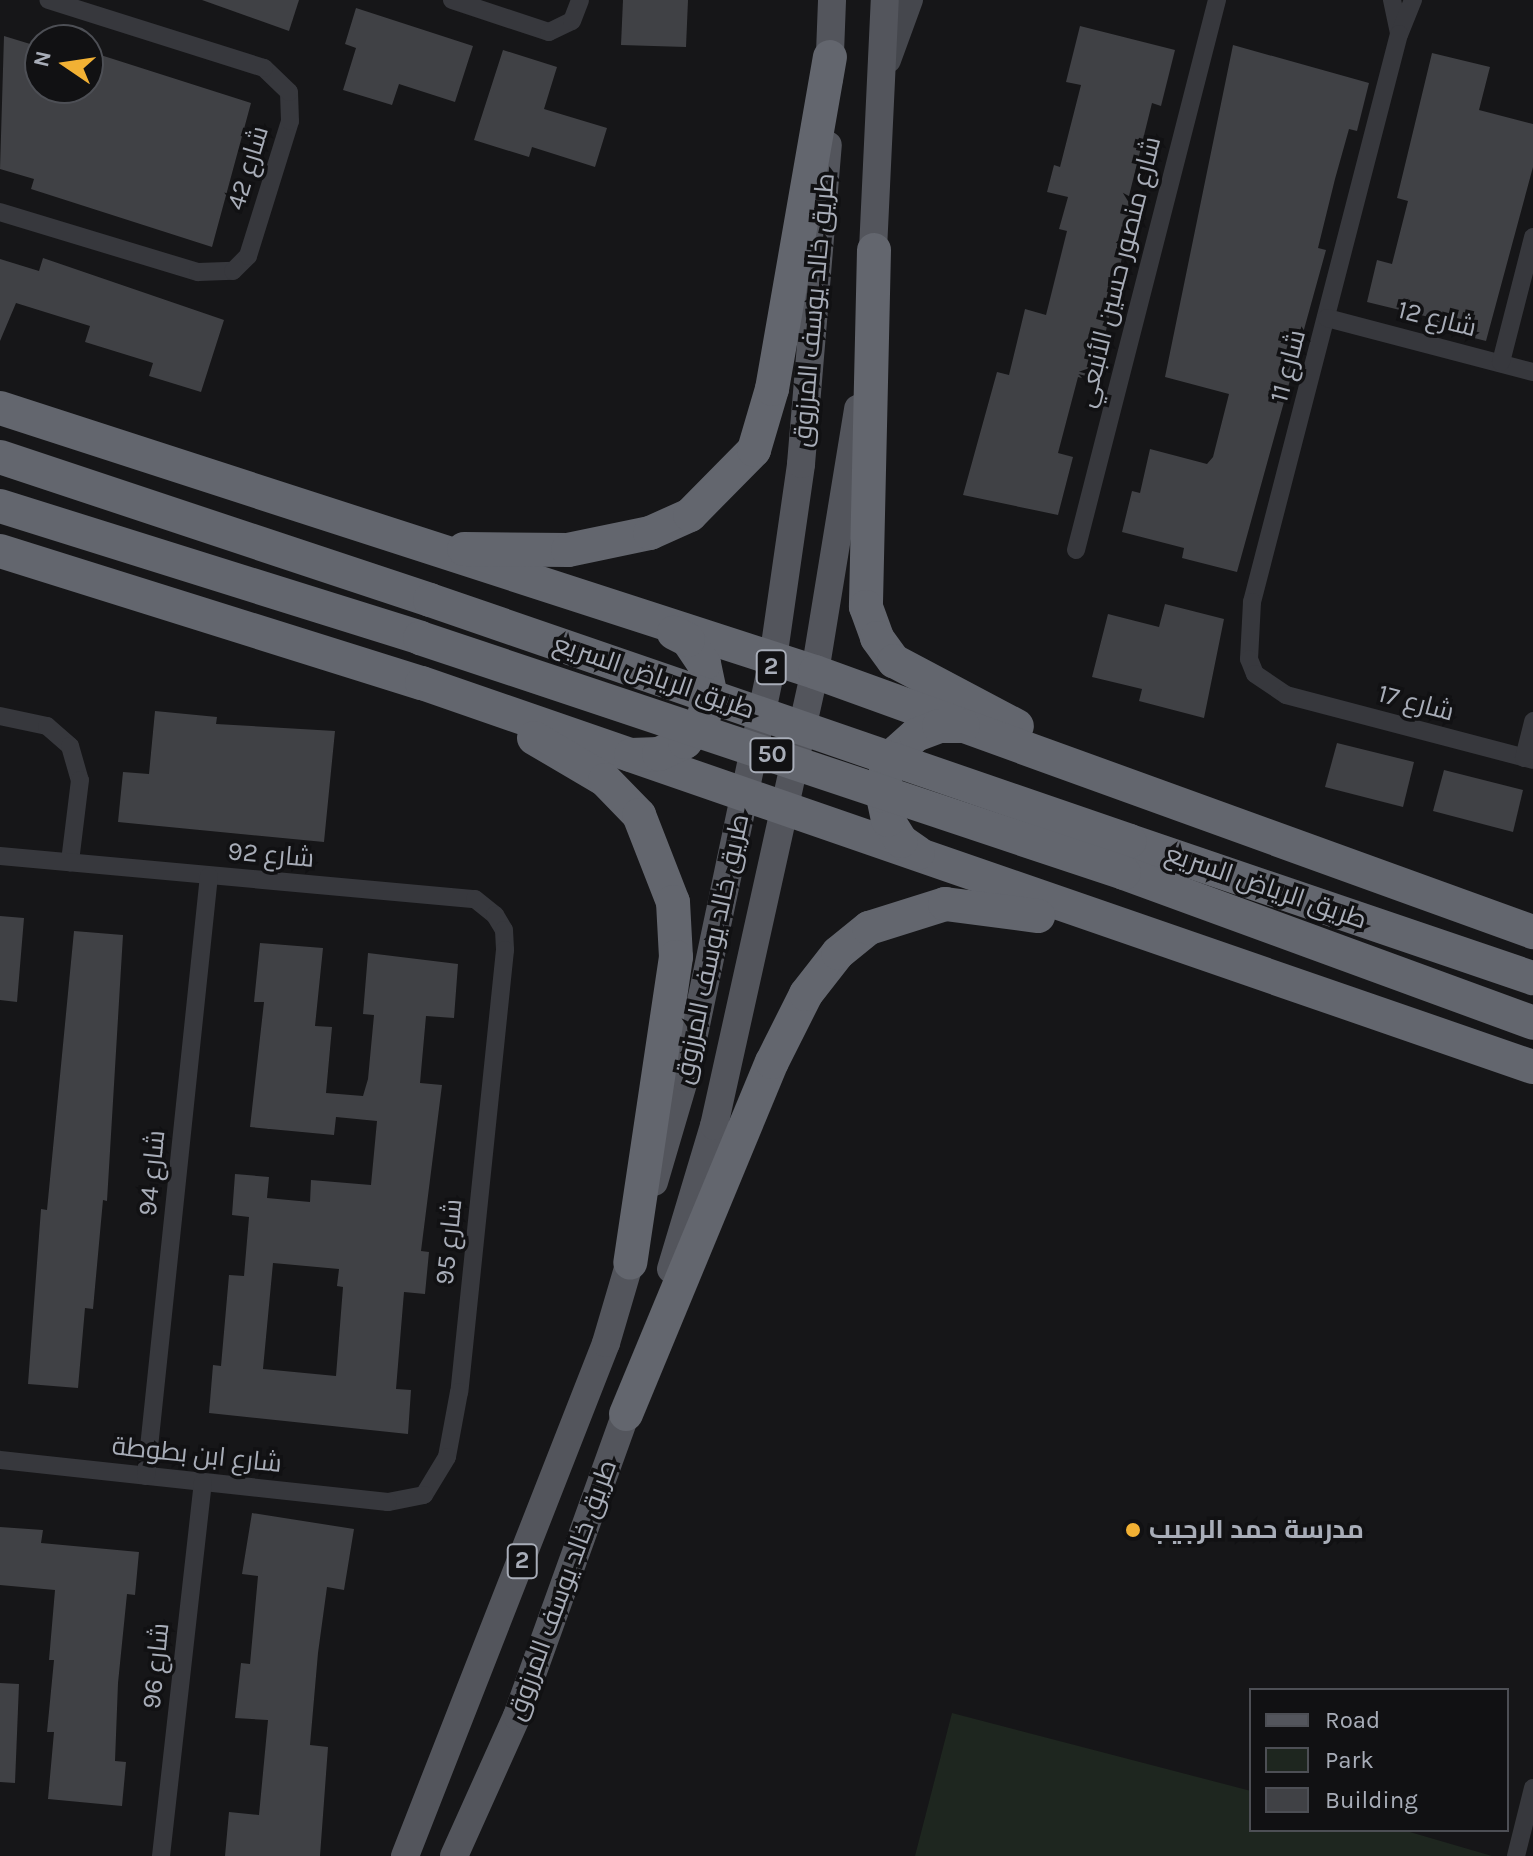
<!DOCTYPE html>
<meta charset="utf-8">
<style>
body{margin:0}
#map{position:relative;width:1533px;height:1856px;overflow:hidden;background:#161618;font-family:Karla,Cairo,sans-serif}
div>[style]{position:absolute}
.green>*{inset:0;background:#1e261f}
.building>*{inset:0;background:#404145}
.street>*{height:18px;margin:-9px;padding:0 9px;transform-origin:9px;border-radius:9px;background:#37383d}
.secondary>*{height:26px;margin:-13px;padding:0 13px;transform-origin:13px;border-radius:13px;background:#45474d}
.primary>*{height:28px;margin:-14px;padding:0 14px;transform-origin:14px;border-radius:14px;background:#53555c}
.highway>*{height:34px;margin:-17px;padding:0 17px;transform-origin:17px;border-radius:17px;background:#63666e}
.highway-bridge>*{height:34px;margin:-17px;padding:0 17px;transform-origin:17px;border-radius:17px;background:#63666e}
.dots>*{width:22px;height:22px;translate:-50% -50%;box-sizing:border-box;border:4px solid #111113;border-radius:50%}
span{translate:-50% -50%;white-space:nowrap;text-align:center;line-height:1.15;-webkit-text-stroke:7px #111113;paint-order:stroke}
.shield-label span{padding:2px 6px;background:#111113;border:2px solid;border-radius:6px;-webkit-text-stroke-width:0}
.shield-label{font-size:24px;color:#a8adb8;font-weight:700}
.street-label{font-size:26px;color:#a8adb8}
.poi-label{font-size:26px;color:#a8adb8;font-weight:700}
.left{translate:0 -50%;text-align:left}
.legend{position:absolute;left:1249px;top:1688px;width:260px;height:144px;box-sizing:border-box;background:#111113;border:2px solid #4d4f55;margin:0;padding:10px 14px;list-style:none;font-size:24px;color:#a8adb8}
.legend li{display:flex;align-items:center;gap:16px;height:40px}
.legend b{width:40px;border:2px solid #4d4f55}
.north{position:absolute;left:24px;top:24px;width:80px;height:80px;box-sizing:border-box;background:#111113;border:2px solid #4d4f55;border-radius:50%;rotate:283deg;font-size:22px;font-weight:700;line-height:32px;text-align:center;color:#a8adb8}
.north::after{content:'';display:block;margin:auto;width:28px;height:36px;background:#f2b134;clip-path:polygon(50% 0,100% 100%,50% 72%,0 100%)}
</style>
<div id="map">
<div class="green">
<i style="clip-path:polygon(952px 1713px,1251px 1791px,1251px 1830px,1403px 1830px,1492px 1856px,915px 1856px)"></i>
</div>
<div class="building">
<i style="clip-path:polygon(202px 0,299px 0,289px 31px)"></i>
<i style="clip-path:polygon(623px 0,688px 0,686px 47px,621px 45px)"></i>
<i style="clip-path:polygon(356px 8px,473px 46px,455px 102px,399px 84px,392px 105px,343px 90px,356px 48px,345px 44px)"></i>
<i style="clip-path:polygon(1080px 26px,1175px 50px,1161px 106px,1152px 103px,1129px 196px,1135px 198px,1095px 381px,1078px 377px,1058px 453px,1073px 457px,1058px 515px,963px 495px,997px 372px,1009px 375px,1025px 309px,1046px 315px,1067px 231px,1059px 229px,1068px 197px,1047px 192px,1054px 165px,1060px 167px,1081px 85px,1066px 82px)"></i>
<i style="clip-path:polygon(4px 36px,40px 47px,35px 88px,88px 88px,88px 51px,251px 103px,212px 247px,31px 189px,34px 179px,0 169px)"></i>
<i style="clip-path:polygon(1233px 45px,1369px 83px,1357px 131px,1349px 129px,1335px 179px,1318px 248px,1326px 250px,1237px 572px,1182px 558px,1184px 548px,1122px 532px,1132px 491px,1140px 493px,1150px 449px,1207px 464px,1213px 457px,1229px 394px,1165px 377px)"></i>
<i style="clip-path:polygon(503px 50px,557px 67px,544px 109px,607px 128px,595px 167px,532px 147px,529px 157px,474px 140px)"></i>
<i style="clip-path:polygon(1432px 53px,1490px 67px,1479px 110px,1533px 124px,1533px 167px,1486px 341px,1435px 328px,1437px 319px,1367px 302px,1377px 260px,1392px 264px,1408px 201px,1397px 198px)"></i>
<i style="clip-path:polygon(43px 258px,224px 320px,201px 392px,149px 376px,153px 363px,85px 342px,90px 326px,16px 303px,0 341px,0 259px,39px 271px)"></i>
<i style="clip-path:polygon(1165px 604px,1224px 619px,1204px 718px,1139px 701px,1142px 689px,1092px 677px,1108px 614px,1159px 627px)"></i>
<i style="clip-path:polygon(155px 711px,217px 717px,216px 724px,335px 731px,324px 842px,118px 822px,123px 772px,149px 774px)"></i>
<i style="clip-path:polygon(1337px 743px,1414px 762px,1403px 807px,1325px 787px)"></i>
<i style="clip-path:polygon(1444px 770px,1523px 790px,1513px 832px,1433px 811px)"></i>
<i style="clip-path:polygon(0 916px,24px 918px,17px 1002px,0 1000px)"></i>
<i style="clip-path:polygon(74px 931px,123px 935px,107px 1201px,103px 1200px,93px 1309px,85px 1308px,78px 1388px,28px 1384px,41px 1209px,47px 1210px)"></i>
<i style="clip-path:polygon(evenodd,260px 943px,323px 948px,315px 1026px,332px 1027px,326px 1093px,363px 1096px,368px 1079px,374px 1015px,363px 1014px,368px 953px,458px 964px,454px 1018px,426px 1016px,420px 1083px,442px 1085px,421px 1251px,429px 1252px,425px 1294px,404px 1292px,396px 1389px,411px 1390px,408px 1434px,209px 1413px,213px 1365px,221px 1366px,229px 1275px,244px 1276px,249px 1217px,232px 1215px,235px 1174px,269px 1177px,267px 1198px,310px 1202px,311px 1180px,371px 1185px,377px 1121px,336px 1117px,334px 1135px,250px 1127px,264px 1002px,254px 1002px,260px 943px,273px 1263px,339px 1269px,337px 1286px,343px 1287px,336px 1376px,263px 1369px,273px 1263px)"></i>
<i style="clip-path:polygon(252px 1513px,354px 1529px,344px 1590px,327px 1587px,318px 1653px,310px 1745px,328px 1747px,320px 1856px,225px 1856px,229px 1812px,259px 1815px,268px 1720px,235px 1718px,241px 1663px,250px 1664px,258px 1576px,242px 1574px)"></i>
<i style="clip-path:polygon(0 1527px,43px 1530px,41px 1543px,139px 1552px,135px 1595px,127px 1594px,118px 1683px,115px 1761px,126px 1762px,122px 1806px,48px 1799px,54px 1732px,47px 1732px,54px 1660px,49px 1660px,55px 1590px,0 1585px)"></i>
<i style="clip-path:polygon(0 1683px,19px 1684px,15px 1783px,0 1782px)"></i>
</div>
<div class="street">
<i style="left:452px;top:0;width:102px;rotate:18.3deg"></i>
<i style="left:549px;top:32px;width:25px;rotate:-26deg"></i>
<i style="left:572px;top:21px;width:22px;rotate:-69deg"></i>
<i style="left:1392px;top:0;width:33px;rotate:78deg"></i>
<i style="left:1413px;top:0;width:37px;rotate:112deg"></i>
<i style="left:1399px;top:34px;width:587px;rotate:104.51deg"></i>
<i style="left:1252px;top:602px;width:57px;rotate:93deg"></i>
<i style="left:1249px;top:659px;width:16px;rotate:68deg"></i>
<i style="left:1255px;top:674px;width:37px;rotate:34deg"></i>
<i style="left:1286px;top:695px;width:255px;rotate:14.7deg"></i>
<i style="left:0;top:212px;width:207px;rotate:16.9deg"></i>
<i style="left:198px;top:272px;width:35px;rotate:-2deg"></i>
<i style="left:233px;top:271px;width:21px;rotate:-45deg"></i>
<i style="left:248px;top:256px;width:141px;rotate:-72.7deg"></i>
<i style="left:290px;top:121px;width:29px;rotate:-92deg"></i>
<i style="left:289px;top:92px;width:35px;rotate:-136deg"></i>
<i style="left:264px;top:68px;width:226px;rotate:-162.5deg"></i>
<i style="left:1327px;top:318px;width:213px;rotate:14.7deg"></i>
<i style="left:1501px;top:362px;width:129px;rotate:-75.6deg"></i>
<i style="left:1076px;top:550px;width:568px;rotate:-75.62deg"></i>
<i style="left:0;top:716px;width:48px;rotate:12deg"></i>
<i style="left:47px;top:726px;width:30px;rotate:41deg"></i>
<i style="left:70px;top:746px;width:35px;rotate:74deg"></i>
<i style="left:80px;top:780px;width:83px;rotate:97deg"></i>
<i style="left:1524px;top:758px;width:38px;rotate:-76deg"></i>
<i style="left:0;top:856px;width:477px;rotate:5.2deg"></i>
<i style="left:475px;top:899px;width:26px;rotate:39deg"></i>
<i style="left:495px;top:915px;width:17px;rotate:59deg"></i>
<i style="left:504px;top:930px;width:20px;rotate:87deg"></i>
<i style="left:505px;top:950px;width:444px;rotate:95.9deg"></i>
<i style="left:459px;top:1392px;width:66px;rotate:100.5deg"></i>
<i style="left:447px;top:1457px;width:44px;rotate:121.2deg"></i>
<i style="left:424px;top:1495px;width:37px;rotate:169deg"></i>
<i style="left:388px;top:1502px;width:390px;rotate:-173.8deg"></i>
<i style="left:146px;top:1476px;width:603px;rotate:-84.01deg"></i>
<i style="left:161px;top:1856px;width:376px;rotate:-83.6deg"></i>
<i style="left:1516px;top:1856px;width:70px;rotate:-76deg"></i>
</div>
<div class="secondary">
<i style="left:888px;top:60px;width:64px;rotate:-69.9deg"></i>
</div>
<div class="primary">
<i style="left:829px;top:79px;width:79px;rotate:-87.8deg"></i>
<i style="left:872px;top:271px;width:271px;rotate:-87.3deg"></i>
<i style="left:654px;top:1182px;width:109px;rotate:-73.6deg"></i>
<i style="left:685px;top:1077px;width:427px;rotate:-78.1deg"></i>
<i style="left:773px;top:659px;width:197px;rotate:-81.8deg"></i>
<i style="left:801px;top:464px;width:320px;rotate:-85.2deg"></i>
<i style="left:671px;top:1269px;width:149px;rotate:-73.3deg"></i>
<i style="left:714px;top:1126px;width:465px;rotate:-77.5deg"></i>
<i style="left:815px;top:672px;width:267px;rotate:-80.7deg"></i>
<i style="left:405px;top:1856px;width:551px;rotate:-68.6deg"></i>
<i style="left:606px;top:1343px;width:106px;rotate:-73.6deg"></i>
<i style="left:454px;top:1856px;width:154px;rotate:-65.8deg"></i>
<i style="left:517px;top:1716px;width:343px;rotate:-70.2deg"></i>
</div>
<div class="highway">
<i style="left:874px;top:250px;width:357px;rotate:91.3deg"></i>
<i style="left:866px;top:607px;width:33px;rotate:70deg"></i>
<i style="left:877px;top:638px;width:29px;rotate:54deg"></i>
<i style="left:894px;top:661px;width:139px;rotate:27.9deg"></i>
<i style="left:0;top:408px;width:857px;rotate:17.95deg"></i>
<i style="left:815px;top:672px;width:764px;rotate:19.91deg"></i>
<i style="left:0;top:457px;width:453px;rotate:18.4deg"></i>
<i style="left:0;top:506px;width:440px;rotate:17.4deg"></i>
<i style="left:464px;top:549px;width:104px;rotate:0.6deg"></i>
<i style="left:568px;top:550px;width:84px;rotate:-11.7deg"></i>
<i style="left:650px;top:533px;width:44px;rotate:-24.2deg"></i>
<i style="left:690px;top:515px;width:91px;rotate:-45.4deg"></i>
<i style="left:754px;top:450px;width:64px;rotate:-73.6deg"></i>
<i style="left:772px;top:389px;width:337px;rotate:-80.1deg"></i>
<i style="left:0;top:551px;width:442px;rotate:17.4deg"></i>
<i style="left:422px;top:683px;width:1175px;rotate:19.07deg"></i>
<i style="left:534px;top:738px;width:82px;rotate:30.6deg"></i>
<i style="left:605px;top:780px;width:49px;rotate:45.8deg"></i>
<i style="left:639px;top:815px;width:93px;rotate:68.7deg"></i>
<i style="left:673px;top:902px;width:55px;rotate:86.9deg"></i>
<i style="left:676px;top:957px;width:309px;rotate:98.5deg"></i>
<i style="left:631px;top:755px;width:28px;rotate:-2deg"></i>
<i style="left:659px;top:754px;width:29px;rotate:-25deg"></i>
<i style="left:685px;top:742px;width:28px;rotate:-51deg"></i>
<i style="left:703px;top:720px;width:29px;rotate:-76deg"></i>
<i style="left:710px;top:692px;width:29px;rotate:-102deg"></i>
<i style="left:704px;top:664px;width:29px;rotate:-124deg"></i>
<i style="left:688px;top:640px;width:16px;rotate:-153deg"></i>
<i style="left:1130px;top:841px;width:426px;rotate:18.8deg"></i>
<i style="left:918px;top:853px;width:21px;rotate:-145deg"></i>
<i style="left:901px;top:841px;width:25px;rotate:-122deg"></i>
<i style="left:888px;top:820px;width:25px;rotate:-102deg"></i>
<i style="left:883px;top:796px;width:24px;rotate:-83deg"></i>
<i style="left:886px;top:772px;width:24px;rotate:-60deg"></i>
<i style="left:898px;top:751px;width:24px;rotate:-42deg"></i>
<i style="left:916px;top:735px;width:25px;rotate:-21deg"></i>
<i style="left:939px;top:726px;width:24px"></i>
<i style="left:1124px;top:873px;width:436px;rotate:20.1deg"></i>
<i style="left:626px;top:1414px;width:381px;rotate:-67.5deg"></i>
<i style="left:772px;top:1062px;width:76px;rotate:-63.4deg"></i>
<i style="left:806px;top:994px;width:52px;rotate:-52deg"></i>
<i style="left:838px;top:953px;width:40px;rotate:-39deg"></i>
<i style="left:869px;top:928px;width:80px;rotate:-17.5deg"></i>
<i style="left:945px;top:904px;width:94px;rotate:7.4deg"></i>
</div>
<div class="highway-bridge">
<i style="left:430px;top:600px;width:740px;rotate:19deg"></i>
<i style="left:420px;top:638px;width:742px;rotate:18.46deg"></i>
</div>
<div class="dots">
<i style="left:1133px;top:1530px;background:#f2b134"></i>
</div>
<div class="shield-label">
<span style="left:771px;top:667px">2</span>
<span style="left:772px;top:755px">50</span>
<span style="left:522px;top:1561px">2</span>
</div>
<div class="street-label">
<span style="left:248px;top:168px;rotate:-73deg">شارع 42</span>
<span style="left:1119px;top:272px;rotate:-76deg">شارع منصور حسين الأنبعي</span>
<span style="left:814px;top:310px;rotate:-85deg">طريق خالد يوسف المرزوق</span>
<span style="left:1437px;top:319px;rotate:14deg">شارع 12</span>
<span style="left:1288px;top:366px;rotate:-75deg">شارع 11</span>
<span style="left:654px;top:677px;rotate:19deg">طريق الرياض السريع</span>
<span style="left:1416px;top:703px;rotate:15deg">شارع 17</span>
<span style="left:271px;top:855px;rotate:5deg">شارع 92</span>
<span style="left:1266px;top:887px;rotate:19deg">طريق الرياض السريع</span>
<span style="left:712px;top:949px;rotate:-78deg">طريق خالد يوسف المرزوق</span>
<span style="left:152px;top:1173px;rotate:-84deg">شارع 94</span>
<span style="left:449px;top:1242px;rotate:-84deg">شارع 95</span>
<span style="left:197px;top:1455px;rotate:6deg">شارع ابن بطوطة</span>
<span style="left:562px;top:1590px;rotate:-70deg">طريق خالد يوسف المرزوق</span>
<span style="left:156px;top:1666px;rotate:-84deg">شارع 96</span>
</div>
<div class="poi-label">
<span class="left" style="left:1149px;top:1530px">مدرسة حمد الرجيب</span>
</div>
<ul class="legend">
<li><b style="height:10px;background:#53555c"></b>Road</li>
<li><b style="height:22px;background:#1e261f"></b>Park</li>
<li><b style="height:22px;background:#404145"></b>Building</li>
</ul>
<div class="north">N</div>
</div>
